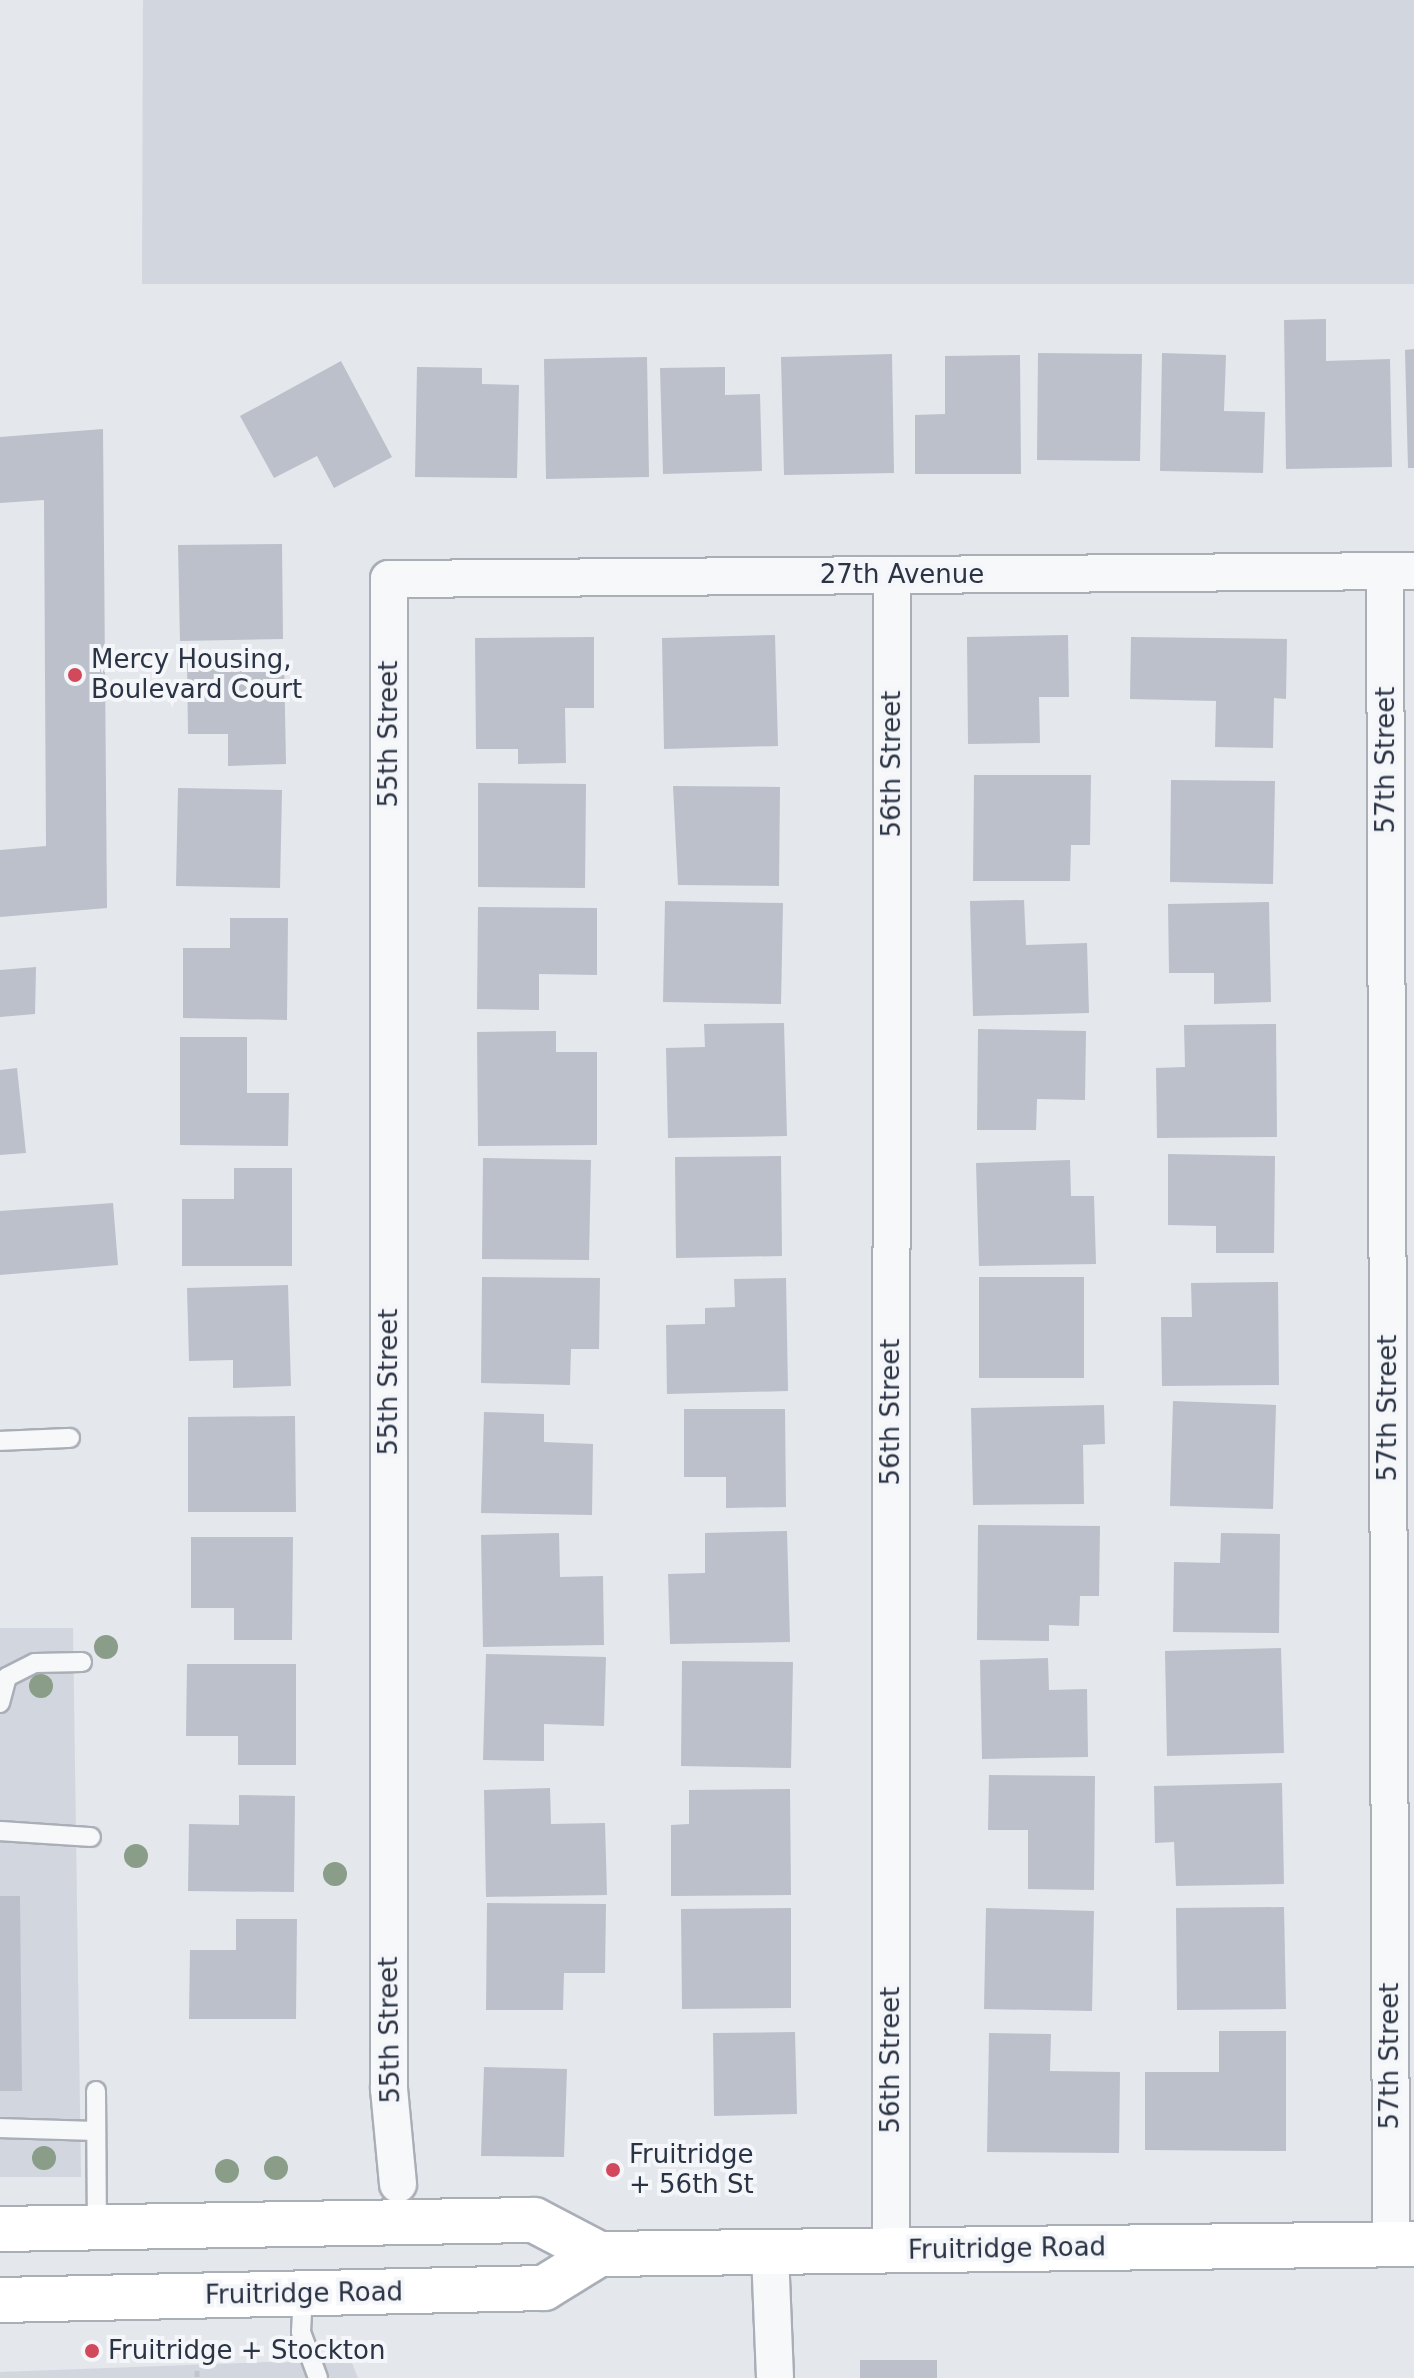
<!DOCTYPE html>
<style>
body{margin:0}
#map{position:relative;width:1414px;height:2378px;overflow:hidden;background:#e4e7ec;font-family:"DejaVu Sans",sans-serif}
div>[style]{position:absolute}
.built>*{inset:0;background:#d2d6de}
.building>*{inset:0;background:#bbc0ca}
.path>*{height:5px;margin-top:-2.5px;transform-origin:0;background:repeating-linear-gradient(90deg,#c2c5cb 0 6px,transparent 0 12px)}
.roads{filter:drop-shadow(2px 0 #a9aeb7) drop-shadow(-2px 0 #a9aeb7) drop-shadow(0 2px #a9aeb7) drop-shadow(0 -2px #a9aeb7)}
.service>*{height:18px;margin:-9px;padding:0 9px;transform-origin:9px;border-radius:9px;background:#f7f8fa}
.minor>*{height:36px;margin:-18px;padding:0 18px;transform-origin:18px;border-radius:18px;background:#f7f8fa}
.secondary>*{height:44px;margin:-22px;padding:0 22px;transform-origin:22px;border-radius:22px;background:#fff}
.trees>*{width:24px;height:24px;margin:-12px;border-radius:50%;background:#899d89}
.dots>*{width:22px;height:22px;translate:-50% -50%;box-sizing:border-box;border:4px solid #f4f6f9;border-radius:50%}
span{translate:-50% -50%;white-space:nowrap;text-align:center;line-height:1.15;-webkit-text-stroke:8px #f4f6f9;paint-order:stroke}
.street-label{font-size:26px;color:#2b3445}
.poi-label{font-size:26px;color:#2b3445}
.left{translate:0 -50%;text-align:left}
</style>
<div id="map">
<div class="built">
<i style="clip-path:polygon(143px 0,1414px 0,1414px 284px,142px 284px)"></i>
<i style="clip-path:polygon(0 1628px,73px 1628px,81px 2177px,0 2177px)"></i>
<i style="clip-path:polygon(266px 2362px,352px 2363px,358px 2378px,0 2378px,0 2372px)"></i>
</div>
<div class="building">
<i style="clip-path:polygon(1326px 319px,1326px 361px,1390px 359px,1392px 467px,1286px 469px,1284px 320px)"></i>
<i style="clip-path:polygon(1414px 349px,1414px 468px,1408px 468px,1405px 350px)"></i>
<i style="clip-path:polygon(1038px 353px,1142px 354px,1140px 461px,1037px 460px)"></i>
<i style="clip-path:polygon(1162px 353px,1226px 355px,1224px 411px,1265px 412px,1263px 473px,1160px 471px)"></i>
<i style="clip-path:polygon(892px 354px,894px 473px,784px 475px,781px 357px)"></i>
<i style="clip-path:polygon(1020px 355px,1021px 474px,915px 474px,915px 415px,945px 414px,945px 356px)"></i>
<i style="clip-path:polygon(647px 357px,649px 477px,546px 479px,544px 359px)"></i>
<i style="clip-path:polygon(341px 361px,392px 457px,334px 488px,317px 456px,274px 478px,240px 416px)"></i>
<i style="clip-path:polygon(417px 367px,482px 368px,482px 384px,519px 385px,517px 478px,415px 477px)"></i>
<i style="clip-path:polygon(725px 367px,725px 395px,760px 394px,762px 471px,663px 474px,660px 368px)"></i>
<i style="clip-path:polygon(103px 429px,107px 908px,0 917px,0 850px,46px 846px,44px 500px,0 503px,0 437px)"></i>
<i style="clip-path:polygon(282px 544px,283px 639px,180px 641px,178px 545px)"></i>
<i style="clip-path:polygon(775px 635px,778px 746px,664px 749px,662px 638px)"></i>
<i style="clip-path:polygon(1068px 635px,1069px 697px,1039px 697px,1040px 743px,968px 744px,967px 637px)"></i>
<i style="clip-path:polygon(594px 637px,594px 708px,565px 708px,566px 763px,518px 764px,518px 749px,476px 749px,475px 638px)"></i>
<i style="clip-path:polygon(1131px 637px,1287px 639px,1286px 699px,1274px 698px,1273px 748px,1215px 747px,1216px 701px,1130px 699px)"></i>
<i style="clip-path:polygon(284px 660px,286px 764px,228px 766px,228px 734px,188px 734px,187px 662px)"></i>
<i style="clip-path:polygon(974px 775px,1091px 775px,1090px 845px,1071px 845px,1070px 881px,973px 881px)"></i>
<i style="clip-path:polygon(1171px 780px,1275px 781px,1273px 884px,1170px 882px)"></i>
<i style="clip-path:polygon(478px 783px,586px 784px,585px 888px,478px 887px)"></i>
<i style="clip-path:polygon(673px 786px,780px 787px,779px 886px,678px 885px)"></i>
<i style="clip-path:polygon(178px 788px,282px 790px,280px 888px,176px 886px)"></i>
<i style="clip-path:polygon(1024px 900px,1026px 945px,1087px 943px,1089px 1013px,973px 1016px,970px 901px)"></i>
<i style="clip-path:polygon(665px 901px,783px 903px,781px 1004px,663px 1002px)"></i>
<i style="clip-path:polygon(1269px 902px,1271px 1002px,1214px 1004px,1214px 973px,1169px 973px,1168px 904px)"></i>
<i style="clip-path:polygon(478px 907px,597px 908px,597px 975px,539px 974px,539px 1010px,477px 1009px)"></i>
<i style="clip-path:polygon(230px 918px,288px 918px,287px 1020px,183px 1018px,183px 948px,230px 948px)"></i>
<i style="clip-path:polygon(36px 967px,35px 1014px,0 1017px,0 970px)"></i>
<i style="clip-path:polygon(784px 1023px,787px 1136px,668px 1138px,666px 1048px,705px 1047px,704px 1024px)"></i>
<i style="clip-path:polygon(1276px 1024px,1277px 1137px,1157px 1138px,1156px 1068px,1185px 1067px,1184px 1025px)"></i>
<i style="clip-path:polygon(978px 1029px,1086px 1031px,1085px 1100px,1037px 1099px,1036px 1130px,977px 1130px)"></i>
<i style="clip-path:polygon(556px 1031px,556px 1052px,597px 1052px,597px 1145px,478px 1146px,477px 1032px)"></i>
<i style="clip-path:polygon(180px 1037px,247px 1037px,247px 1093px,289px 1093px,288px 1146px,180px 1145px)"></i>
<i style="clip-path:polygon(17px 1068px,26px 1153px,0 1155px,0 1070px)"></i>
<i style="clip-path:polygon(1168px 1154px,1275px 1156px,1274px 1253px,1216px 1253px,1216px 1226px,1168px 1225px)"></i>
<i style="clip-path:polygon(781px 1156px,782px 1256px,676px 1258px,675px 1157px)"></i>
<i style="clip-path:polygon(483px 1158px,591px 1160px,589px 1260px,482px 1259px)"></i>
<i style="clip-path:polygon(1070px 1160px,1071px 1196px,1094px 1196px,1096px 1264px,979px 1266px,976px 1163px)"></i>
<i style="clip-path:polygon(234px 1168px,292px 1168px,292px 1266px,182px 1266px,182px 1199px,234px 1199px)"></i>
<i style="clip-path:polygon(113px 1203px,118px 1265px,0 1275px,0 1211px)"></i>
<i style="clip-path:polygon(482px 1277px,600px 1278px,599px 1349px,571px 1349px,570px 1385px,481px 1383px)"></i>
<i style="clip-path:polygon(979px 1277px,1084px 1277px,1084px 1378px,979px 1378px)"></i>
<i style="clip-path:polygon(786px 1278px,788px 1391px,667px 1394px,666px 1325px,705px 1324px,705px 1308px,735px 1307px,734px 1279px)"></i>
<i style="clip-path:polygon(1278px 1282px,1279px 1385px,1162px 1386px,1161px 1317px,1192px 1317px,1191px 1283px)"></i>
<i style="clip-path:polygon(288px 1285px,291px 1386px,233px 1388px,233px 1360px,189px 1361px,187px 1288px)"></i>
<i style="clip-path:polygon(1173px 1401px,1276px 1405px,1273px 1509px,1170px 1506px)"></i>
<i style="clip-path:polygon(1104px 1405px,1105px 1444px,1083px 1445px,1084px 1504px,973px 1505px,971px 1408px)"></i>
<i style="clip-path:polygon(684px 1409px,785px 1409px,786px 1507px,726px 1508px,726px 1477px,684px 1477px)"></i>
<i style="clip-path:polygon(484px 1412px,544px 1414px,544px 1442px,593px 1444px,592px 1515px,481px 1513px)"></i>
<i style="clip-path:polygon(295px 1416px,296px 1512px,188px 1512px,188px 1417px)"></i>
<i style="clip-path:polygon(978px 1525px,1100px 1526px,1099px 1596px,1080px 1596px,1079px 1626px,1049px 1625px,1049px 1641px,977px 1640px)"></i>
<i style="clip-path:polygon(787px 1531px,790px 1642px,670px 1644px,668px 1574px,705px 1573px,705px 1533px)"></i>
<i style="clip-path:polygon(559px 1533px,560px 1577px,603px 1576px,604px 1645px,483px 1647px,481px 1535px)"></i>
<i style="clip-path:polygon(1221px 1533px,1280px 1534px,1279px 1633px,1173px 1632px,1174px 1562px,1220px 1563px)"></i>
<i style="clip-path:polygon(191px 1537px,293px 1537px,292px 1640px,234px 1640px,234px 1608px,191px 1608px)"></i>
<i style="clip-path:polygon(1281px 1648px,1284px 1753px,1167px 1756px,1165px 1651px)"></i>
<i style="clip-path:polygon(486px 1654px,606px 1657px,604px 1726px,544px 1724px,544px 1761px,483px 1760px)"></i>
<i style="clip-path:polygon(1048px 1658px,1049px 1690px,1087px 1689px,1088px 1757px,982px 1759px,980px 1660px)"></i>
<i style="clip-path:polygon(682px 1661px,793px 1662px,791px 1768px,681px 1766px)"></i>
<i style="clip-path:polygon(187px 1664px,296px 1664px,296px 1765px,238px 1765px,238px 1736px,186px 1736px)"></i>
<i style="clip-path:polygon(989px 1775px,1095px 1776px,1094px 1890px,1028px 1889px,1028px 1830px,988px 1830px)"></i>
<i style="clip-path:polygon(1282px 1783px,1284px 1884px,1176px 1886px,1174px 1842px,1155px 1843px,1154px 1786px)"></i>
<i style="clip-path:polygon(550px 1788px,551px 1824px,605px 1823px,607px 1895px,486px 1897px,484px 1790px)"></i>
<i style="clip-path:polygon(790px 1789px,791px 1895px,671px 1896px,671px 1825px,689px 1824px,689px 1790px)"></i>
<i style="clip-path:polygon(239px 1795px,295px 1796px,294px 1892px,188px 1891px,189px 1824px,239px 1825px)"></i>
<i style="clip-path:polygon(0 1896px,20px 1896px,22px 2091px,0 2091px)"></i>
<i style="clip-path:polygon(487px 1903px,606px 1904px,605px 1973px,564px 1973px,563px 2010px,486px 2010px)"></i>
<i style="clip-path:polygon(1284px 1907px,1286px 2009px,1177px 2010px,1176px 1908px)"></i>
<i style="clip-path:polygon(791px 1908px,791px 2008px,682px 2009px,681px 1909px)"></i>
<i style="clip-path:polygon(986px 1908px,1094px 1911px,1092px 2011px,984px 2009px)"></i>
<i style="clip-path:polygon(236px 1919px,297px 1919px,296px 2019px,189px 2019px,190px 1950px,236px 1950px)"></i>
<i style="clip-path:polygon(1219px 2031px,1286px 2031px,1286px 2151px,1145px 2150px,1145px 2072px,1219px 2072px)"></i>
<i style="clip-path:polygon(795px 2032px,797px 2114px,714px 2116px,713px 2033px)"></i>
<i style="clip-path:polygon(989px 2033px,1051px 2034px,1050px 2071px,1120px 2072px,1119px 2153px,987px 2152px)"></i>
<i style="clip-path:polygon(484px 2067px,567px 2069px,564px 2157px,481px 2156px)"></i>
<i style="clip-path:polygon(860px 2360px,937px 2360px,937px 2378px,860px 2378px)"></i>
</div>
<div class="path">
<i style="left:197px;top:2370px;width:8px;rotate:90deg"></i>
</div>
<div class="roads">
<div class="service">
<i style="left:0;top:1441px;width:70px;rotate:-2.5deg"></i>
<i style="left:0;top:1703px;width:27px;rotate:-75deg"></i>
<i style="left:7px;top:1677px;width:31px;rotate:-27deg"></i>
<i style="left:35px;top:1663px;width:47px;rotate:-1.2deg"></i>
<i style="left:0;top:1831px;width:91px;rotate:3.8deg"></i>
<i style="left:96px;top:2091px;width:136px;rotate:89.6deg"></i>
<i style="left:0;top:2128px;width:95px;rotate:1.8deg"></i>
<i style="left:303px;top:2294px;width:38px;rotate:93deg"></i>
<i style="left:301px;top:2332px;width:49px;rotate:69.7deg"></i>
</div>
<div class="minor">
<i style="left:1385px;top:572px;width:1672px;rotate:89.79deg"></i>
<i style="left:398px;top:2184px;width:95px;rotate:-95.4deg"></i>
<i style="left:389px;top:2089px;width:1510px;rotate:-90deg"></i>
<i style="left:389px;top:579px;width:1025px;rotate:-0.45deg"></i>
<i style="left:891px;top:2250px;width:1675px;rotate:-89.97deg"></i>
<i style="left:770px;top:2253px;width:125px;rotate:87.7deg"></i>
</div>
<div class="secondary">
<i style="left:0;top:2229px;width:534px;rotate:-0.97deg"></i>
<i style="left:534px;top:2220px;width:73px;rotate:27.6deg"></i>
<i style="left:599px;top:2254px;width:815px;rotate:-0.7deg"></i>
<i style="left:0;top:2300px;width:544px;rotate:-1.26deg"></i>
<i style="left:544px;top:2288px;width:65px;rotate:-31.7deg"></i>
</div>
</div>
<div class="trees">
<i style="left:106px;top:1647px"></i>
<i style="left:41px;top:1686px"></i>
<i style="left:136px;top:1856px"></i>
<i style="left:335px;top:1874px"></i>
<i style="left:44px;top:2158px"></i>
<i style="left:276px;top:2168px"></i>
<i style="left:227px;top:2171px"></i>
</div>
<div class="dots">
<i style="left:75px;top:675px;background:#d1495b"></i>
<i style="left:613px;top:2170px;background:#d1495b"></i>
<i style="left:92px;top:2351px;background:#d1495b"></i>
</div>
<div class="street-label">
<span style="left:902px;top:575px">27th Avenue</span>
<span style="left:389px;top:734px;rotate:-90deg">55th Street</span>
<span style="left:1386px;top:760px;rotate:-90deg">57th Street</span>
<span style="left:892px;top:764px;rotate:-90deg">56th Street</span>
<span style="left:389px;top:1382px;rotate:-90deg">55th Street</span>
<span style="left:1388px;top:1408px;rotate:-90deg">57th Street</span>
<span style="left:891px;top:1412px;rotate:-90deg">56th Street</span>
<span style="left:390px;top:2030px;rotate:-91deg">55th Street</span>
<span style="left:1390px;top:2056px;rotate:-90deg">57th Street</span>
<span style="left:891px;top:2060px;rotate:-90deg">56th Street</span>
<span style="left:1007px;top:2249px;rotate:-1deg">Fruitridge Road</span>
<span style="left:304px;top:2294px;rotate:-1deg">Fruitridge Road</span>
</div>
<div class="poi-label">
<span class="left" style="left:91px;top:675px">Mercy Housing,<br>Boulevard Court</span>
<span class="left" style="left:629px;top:2170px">Fruitridge<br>+ 56th St</span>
<span class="left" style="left:108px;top:2351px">Fruitridge + Stockton</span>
</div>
</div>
